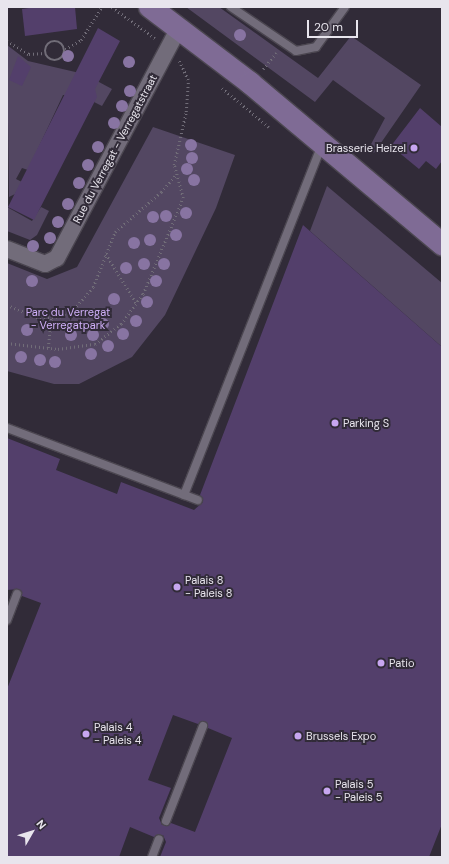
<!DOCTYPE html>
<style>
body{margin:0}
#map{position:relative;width:449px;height:864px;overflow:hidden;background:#312b38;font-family:"DM Sans",sans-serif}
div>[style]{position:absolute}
.green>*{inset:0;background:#534762}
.building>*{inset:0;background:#533f6b}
.path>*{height:2.5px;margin-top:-1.25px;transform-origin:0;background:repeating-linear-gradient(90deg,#716d78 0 1px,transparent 0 4px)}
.path>.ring{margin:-1.25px;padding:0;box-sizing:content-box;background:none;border:2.5px solid #716d78;border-radius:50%}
.roads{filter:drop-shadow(1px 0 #4b4650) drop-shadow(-1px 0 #4b4650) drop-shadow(0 1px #4b4650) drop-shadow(0 -1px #4b4650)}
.lane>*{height:8px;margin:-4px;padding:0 4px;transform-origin:4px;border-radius:4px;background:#726c7a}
.street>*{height:16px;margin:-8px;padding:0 8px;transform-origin:8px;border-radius:8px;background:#726c7a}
.secondary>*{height:22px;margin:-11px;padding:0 11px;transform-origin:11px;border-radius:11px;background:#7f6b95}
.trees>*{width:12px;height:12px;margin:-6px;border-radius:50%;background:#8874a2}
.dots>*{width:11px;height:11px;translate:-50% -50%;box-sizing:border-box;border:2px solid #312b38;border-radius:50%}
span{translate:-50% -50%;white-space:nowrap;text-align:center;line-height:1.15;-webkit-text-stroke:4px #312b38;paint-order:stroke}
.poi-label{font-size:11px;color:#e8e5ed}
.right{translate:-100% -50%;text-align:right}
.left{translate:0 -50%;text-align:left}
.street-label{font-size:11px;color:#e8e5ed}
.park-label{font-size:11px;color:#cfaff8}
.frame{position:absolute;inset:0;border:8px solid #e8e5ed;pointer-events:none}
.north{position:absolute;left:12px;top:812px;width:40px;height:40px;-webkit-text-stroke:3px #312b38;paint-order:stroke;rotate:51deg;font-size:11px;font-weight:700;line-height:16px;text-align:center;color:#e8e5ed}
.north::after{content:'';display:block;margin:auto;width:14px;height:18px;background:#e8e5ed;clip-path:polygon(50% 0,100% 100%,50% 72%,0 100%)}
.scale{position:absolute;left:307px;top:20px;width:51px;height:18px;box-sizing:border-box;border:2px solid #e8e5ed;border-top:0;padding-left:5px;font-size:12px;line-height:14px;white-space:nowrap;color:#e8e5ed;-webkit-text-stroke:3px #312b38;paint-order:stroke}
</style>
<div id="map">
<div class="green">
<i style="clip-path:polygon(186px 7px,219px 7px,318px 78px,351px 36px,421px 85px,374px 153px,369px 148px,385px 118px,333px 80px,315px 102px)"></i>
<i style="clip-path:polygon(7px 45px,28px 61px,84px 74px,112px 89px,102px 106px,94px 102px,96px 94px,63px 95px,28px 170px,22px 168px,16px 179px,22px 182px,15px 194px,9px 197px)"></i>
<i style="clip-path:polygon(153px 127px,235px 155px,216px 208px,165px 315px,132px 357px,79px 384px,54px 384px,7px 371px,7px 263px,47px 279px,77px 267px)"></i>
<i style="clip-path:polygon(327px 186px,442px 283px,442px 347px,310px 231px)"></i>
<i style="clip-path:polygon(7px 207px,32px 221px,41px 207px,49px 211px,37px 235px,30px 240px,7px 231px)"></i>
</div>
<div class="building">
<i style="clip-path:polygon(36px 7px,75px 7px,77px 29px,25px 36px,22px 9px)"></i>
<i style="clip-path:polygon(98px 28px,120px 41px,95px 89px,97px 97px,34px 220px,8px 207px)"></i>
<i style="clip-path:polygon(18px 56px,31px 67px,22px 86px,9px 80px)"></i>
<i style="clip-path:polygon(420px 108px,442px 127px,442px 161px,436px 169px,426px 161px,419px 169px,391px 146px)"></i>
<i style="clip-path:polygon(evenodd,303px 225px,442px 347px,442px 824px,429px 857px,160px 857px,166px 842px,163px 835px,154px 837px,130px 827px,119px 857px,7px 857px,7px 689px,41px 603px,22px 596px,19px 589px,7px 590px,7px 438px,60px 459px,56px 470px,117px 494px,121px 482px,194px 510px,203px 502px,200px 495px,303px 225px,173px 715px,198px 724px,205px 721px,208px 728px,232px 738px,195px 832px,171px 823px,162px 825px,159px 818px,171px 788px,148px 780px,173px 715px)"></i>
</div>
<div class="path">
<i style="left:7px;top:7px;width:2px"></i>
<i style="left:112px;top:7px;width:53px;rotate:35.8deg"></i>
<i class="ring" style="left:45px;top:41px;width:17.5px;height:17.5px"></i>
<i style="left:7px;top:41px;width:26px;rotate:31deg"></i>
<i style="left:29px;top:54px;width:16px;rotate:-4deg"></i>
<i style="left:65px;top:49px;width:18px;rotate:-29deg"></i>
<i style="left:81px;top:40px;width:39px;rotate:-58deg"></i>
<i style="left:263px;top:69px;width:21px;rotate:-51deg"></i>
<i style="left:222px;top:88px;width:61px;rotate:39.7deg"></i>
<i style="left:106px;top:254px;width:59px;rotate:58.2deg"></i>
<i style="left:7px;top:305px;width:35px;rotate:22deg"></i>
<i style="left:40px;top:318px;width:21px;rotate:-5deg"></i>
<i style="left:61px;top:316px;width:15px;rotate:-28deg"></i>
<i style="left:74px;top:309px;width:29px;rotate:-49deg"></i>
<i style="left:93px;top:287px;width:59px;rotate:-68.2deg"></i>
<i style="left:115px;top:232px;width:61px;rotate:-41deg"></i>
<i style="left:161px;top:192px;width:23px;rotate:-49deg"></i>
<i style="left:7px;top:343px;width:51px;rotate:6.7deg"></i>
<i style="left:58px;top:349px;width:37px;rotate:-8deg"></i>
<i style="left:95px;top:344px;width:33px;rotate:-38deg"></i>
<i style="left:121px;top:324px;width:37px;rotate:-54deg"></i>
<i style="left:143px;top:294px;width:104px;rotate:-67.4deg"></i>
<i style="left:183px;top:198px;width:34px;rotate:-105deg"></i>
<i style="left:174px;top:165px;width:54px;rotate:-77.2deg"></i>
<i style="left:186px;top:112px;width:32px;rotate:-86deg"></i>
<i style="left:188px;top:80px;width:21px;rotate:-115deg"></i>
<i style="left:48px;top:348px;width:30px;rotate:-84deg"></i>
</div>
<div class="roads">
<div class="lane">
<i style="left:231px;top:7px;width:78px;rotate:34.1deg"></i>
<i style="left:296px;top:51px;width:20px;rotate:-11deg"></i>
<i style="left:316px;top:47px;width:49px;rotate:-54.1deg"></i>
<i style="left:7px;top:428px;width:204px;rotate:20.7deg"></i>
<i style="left:184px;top:495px;width:377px;rotate:-68.5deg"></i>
<i style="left:7px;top:620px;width:28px;rotate:-69deg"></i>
<i style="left:166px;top:821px;width:102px;rotate:-68.7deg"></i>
<i style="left:152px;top:857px;width:19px;rotate:-69deg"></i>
</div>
<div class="street">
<i style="left:7px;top:249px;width:41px;rotate:21.5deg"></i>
<i style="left:45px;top:264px;width:13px;rotate:-27deg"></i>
<i style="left:57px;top:258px;width:260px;rotate:-62.1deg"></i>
</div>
<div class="secondary">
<i style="left:150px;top:7px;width:126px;rotate:37.2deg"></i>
<i style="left:250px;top:83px;width:251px;rotate:40deg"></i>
</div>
</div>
<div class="trees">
<i style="left:240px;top:35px"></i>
<i style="left:68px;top:56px"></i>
<i style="left:129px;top:62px"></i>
<i style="left:130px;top:91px"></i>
<i style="left:122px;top:106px"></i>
<i style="left:114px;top:123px"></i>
<i style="left:191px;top:145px"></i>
<i style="left:98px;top:147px"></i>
<i style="left:192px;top:158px"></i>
<i style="left:88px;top:165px"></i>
<i style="left:187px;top:169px"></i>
<i style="left:194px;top:180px"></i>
<i style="left:79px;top:183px"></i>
<i style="left:68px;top:204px"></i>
<i style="left:186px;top:213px"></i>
<i style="left:166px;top:216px"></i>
<i style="left:153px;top:217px"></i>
<i style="left:58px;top:222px"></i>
<i style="left:176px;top:235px"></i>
<i style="left:50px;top:238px"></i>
<i style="left:150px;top:240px"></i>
<i style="left:134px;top:243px"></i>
<i style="left:33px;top:246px"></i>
<i style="left:144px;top:264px"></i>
<i style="left:164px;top:264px"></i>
<i style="left:126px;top:268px"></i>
<i style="left:32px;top:281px"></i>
<i style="left:156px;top:281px"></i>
<i style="left:114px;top:299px"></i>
<i style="left:147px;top:302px"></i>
<i style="left:136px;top:321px"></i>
<i style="left:103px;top:324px"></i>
<i style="left:27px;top:330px"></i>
<i style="left:123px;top:334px"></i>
<i style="left:71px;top:335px"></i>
<i style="left:93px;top:335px"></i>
<i style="left:108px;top:346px"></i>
<i style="left:91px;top:354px"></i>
<i style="left:21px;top:357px"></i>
<i style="left:40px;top:360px"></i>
<i style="left:55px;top:362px"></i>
</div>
<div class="dots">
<i style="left:414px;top:148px;background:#c7a6f0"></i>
<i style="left:335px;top:423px;background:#c7a6f0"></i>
<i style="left:177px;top:587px;background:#c7a6f0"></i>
<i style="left:381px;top:663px;background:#c7a6f0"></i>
<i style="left:86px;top:734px;background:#c7a6f0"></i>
<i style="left:298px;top:736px;background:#c7a6f0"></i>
<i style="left:327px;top:791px;background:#c7a6f0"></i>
</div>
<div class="poi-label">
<span class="right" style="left:406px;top:148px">Brasserie Heizel</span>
<span class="left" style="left:343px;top:423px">Parking S</span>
<span class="left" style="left:185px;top:587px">Palais 8<br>- Paleis 8</span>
<span class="left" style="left:389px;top:663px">Patio</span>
<span class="left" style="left:94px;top:734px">Palais 4<br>- Paleis 4</span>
<span class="left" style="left:306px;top:736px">Brussels Expo</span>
<span class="left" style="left:335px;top:791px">Palais 5<br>- Paleis 5</span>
</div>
<div class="street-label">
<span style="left:115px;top:149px;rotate:-62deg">Rue du Verregat - Verregatstraat</span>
</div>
<div class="park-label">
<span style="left:68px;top:319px">Parc du Verregat<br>- Verregatpark</span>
</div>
<div class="frame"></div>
<div class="north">N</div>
<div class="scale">20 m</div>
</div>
